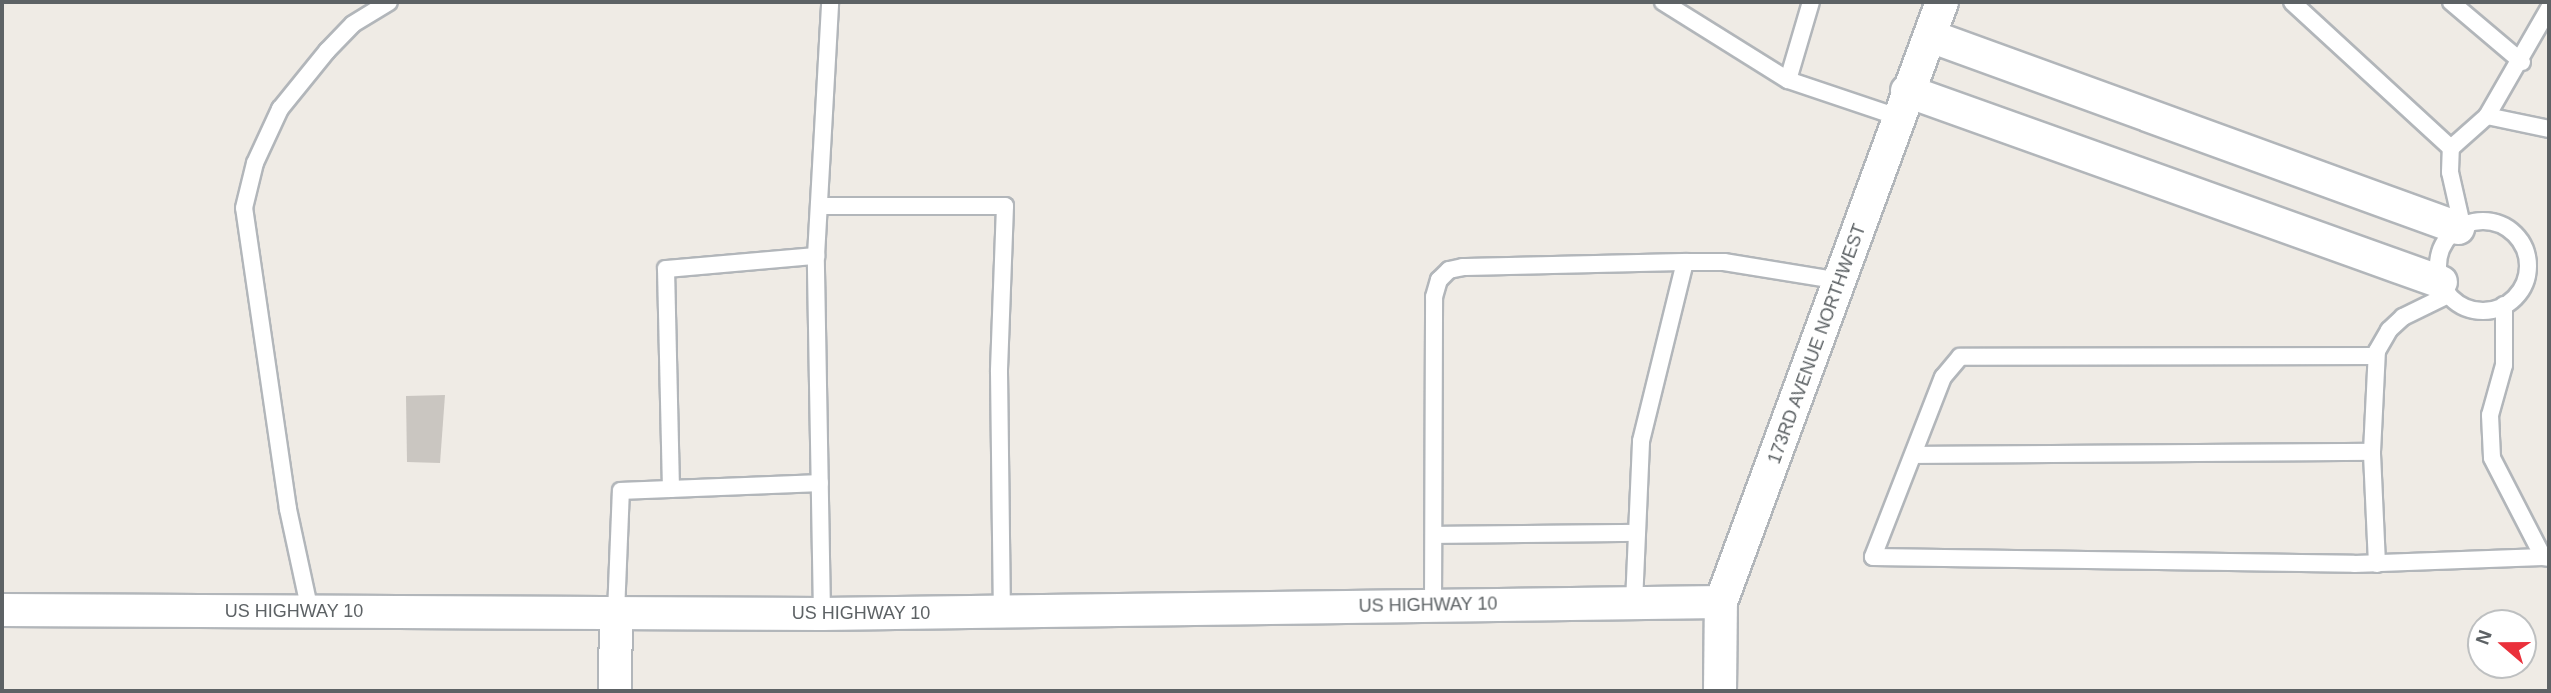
<!DOCTYPE html>
<style>
body{margin:0}
#map{position:relative;width:2551px;height:693px;overflow:hidden;background:#efebe5;font-family:Arial,sans-serif}
div>[style]{position:absolute}
.building>*{inset:0;background:#cac6c1}
.roads{filter:drop-shadow(2px 0 #b2b6ba) drop-shadow(-2px 0 #b2b6ba) drop-shadow(0 2px #b2b6ba) drop-shadow(0 -2px #b2b6ba)}
.service>*{height:16px;margin:-8px;padding:0 8px;transform-origin:8px;border-radius:8px;background:#fff}
.service>.ring{margin:-8px;padding:0;box-sizing:content-box;background:none;border:16px solid #fff;border-radius:50%}
.minor>*{height:32px;margin:-16px;padding:0 16px;transform-origin:16px;border-radius:16px;background:#fff}
span{translate:-50% -50%;white-space:nowrap;text-align:center;line-height:1.15;-webkit-text-stroke:5px #fff;paint-order:stroke}
.street-label{font-size:18px;color:#5d6265}
.frame{position:absolute;inset:0;border:4px solid #5d6265;pointer-events:none}
.north{position:absolute;left:2467px;top:609px;width:70px;height:70px;box-sizing:border-box;background:#fff;border:2px solid #bec0c1;border-radius:50%;rotate:290deg;font-size:19px;font-weight:700;line-height:28px;text-align:center;color:#5d6265}
.north::after{content:'';display:block;margin:auto;width:24px;height:32px;background:#ea303b;clip-path:polygon(50% 0,100% 100%,50% 72%,0 100%)}
</style>
<div id="map">
<div class="building">
<i style="clip-path:polygon(445px 395px,440px 463px,407px 462px,406px 396px)"></i>
</div>
<div class="roads">
<div class="service">
<i style="left:1663px;top:2px;width:147px;rotate:32deg"></i>
<i style="left:1788px;top:80px;width:116px;rotate:18.6deg"></i>
<i style="left:2292px;top:2px;width:216px;rotate:42.6deg"></i>
<i style="left:2451px;top:2px;width:93px;rotate:40.2deg"></i>
<i style="left:1788px;top:80px;width:81px;rotate:-73.6deg"></i>
<i style="left:2487px;top:116px;width:63px;rotate:11.8deg"></i>
<i style="left:819px;top:206px;width:186px"></i>
<i style="left:1005px;top:206px;width:166px;rotate:92.1deg"></i>
<i style="left:999px;top:372px;width:240px;rotate:89.3deg"></i>
<i class="ring" style="left:2438px;top:221px;width:74px;height:74px"></i>
<i style="left:2462px;top:225px;width:54px;rotate:-102.8deg"></i>
<i style="left:2450px;top:172px;width:24px;rotate:-88deg"></i>
<i style="left:2451px;top:148px;width:48px;rotate:-41.6deg"></i>
<i style="left:2487px;top:116px;width:125px;rotate:-60.1deg"></i>
<i style="left:2504px;top:305px;width:60px;rotate:90deg"></i>
<i style="left:2504px;top:365px;width:52px;rotate:105.6deg"></i>
<i style="left:2490px;top:415px;width:43px;rotate:87.3deg"></i>
<i style="left:2492px;top:458px;width:111px;rotate:62.7deg"></i>
<i style="left:2543px;top:557px;width:6px;rotate:9deg"></i>
<i style="left:2376px;top:356px;width:416px;rotate:179.9deg"></i>
<i style="left:1960px;top:357px;width:26px;rotate:130deg"></i>
<i style="left:1943px;top:377px;width:193px;rotate:111.3deg"></i>
<i style="left:1873px;top:557px;width:481px;rotate:0.8deg"></i>
<i style="left:2354px;top:564px;width:189px;rotate:-2.1deg"></i>
<i style="left:1914px;top:455px;width:458px;rotate:-0.4deg"></i>
<i style="left:671px;top:489px;width:220px;rotate:-91.3deg"></i>
<i style="left:666px;top:269px;width:151px;rotate:-5deg"></i>
<i style="left:1435px;top:535px;width:202px;rotate:-0.6deg"></i>
<i style="left:2377px;top:564px;width:112px;rotate:-92.6deg"></i>
<i style="left:2372px;top:452px;width:101px;rotate:-87.2deg"></i>
<i style="left:2377px;top:351px;width:24px;rotate:-60deg"></i>
<i style="left:2389px;top:330px;width:19px;rotate:-43deg"></i>
<i style="left:2403px;top:317px;width:50px;rotate:-26.1deg"></i>
<i style="left:1634px;top:603px;width:162px;rotate:-87.5deg"></i>
<i style="left:1641px;top:441px;width:184px;rotate:-76.2deg"></i>
<i style="left:1685px;top:262px;width:39px"></i>
<i style="left:1724px;top:262px;width:119px;rotate:9.2deg"></i>
<i style="left:1433px;top:605px;width:308px;rotate:-89.8deg"></i>
<i style="left:1434px;top:297px;width:18px;rotate:-74deg"></i>
<i style="left:1439px;top:280px;width:14px;rotate:-45deg"></i>
<i style="left:1449px;top:270px;width:14px;rotate:-12deg"></i>
<i style="left:1463px;top:267px;width:222px;rotate:-1.3deg"></i>
<i style="left:310px;top:611px;width:104px;rotate:-102.2deg"></i>
<i style="left:288px;top:509px;width:304px;rotate:-98.3deg"></i>
<i style="left:244px;top:208px;width:46px;rotate:-76.3deg"></i>
<i style="left:255px;top:163px;width:60px;rotate:-65.2deg"></i>
<i style="left:280px;top:109px;width:75px;rotate:-51deg"></i>
<i style="left:327px;top:51px;width:37px;rotate:-46deg"></i>
<i style="left:353px;top:24px;width:42px;rotate:-31.4deg"></i>
<i style="left:616px;top:613px;width:122px;rotate:-87.7deg"></i>
<i style="left:621px;top:491px;width:199px;rotate:-2.3deg"></i>
<i style="left:822px;top:614px;width:358px;rotate:-91deg"></i>
<i style="left:816px;top:256px;width:254px;rotate:-86.8deg"></i>
</div>
<div class="minor">
<i style="left:1930px;top:36px;width:562px;rotate:19.98deg"></i>
<i style="left:1907px;top:91px;width:567px;rotate:19.68deg"></i>
<i style="left:2px;top:610px;width:820px;rotate:0.28deg"></i>
<i style="left:822px;top:614px;width:899px;rotate:-0.76deg"></i>
<i style="left:615px;top:691px;width:78px;rotate:-89.3deg"></i>
<i style="left:1720px;top:691px;width:89px;rotate:-89.4deg"></i>
<i style="left:1721px;top:602px;width:639px;rotate:-69.78deg"></i>
</div>
</div>
<div class="street-label">
<span style="left:1817px;top:344px;rotate:-70deg">173RD AVENUE NORTHWEST</span>
<span style="left:1428px;top:605px;rotate:-1deg">US HIGHWAY 10</span>
<span style="left:294px;top:611px">US HIGHWAY 10</span>
<span style="left:861px;top:613px">US HIGHWAY 10</span>
</div>
<div class="frame"></div>
<div class="north">N</div>
</div>
